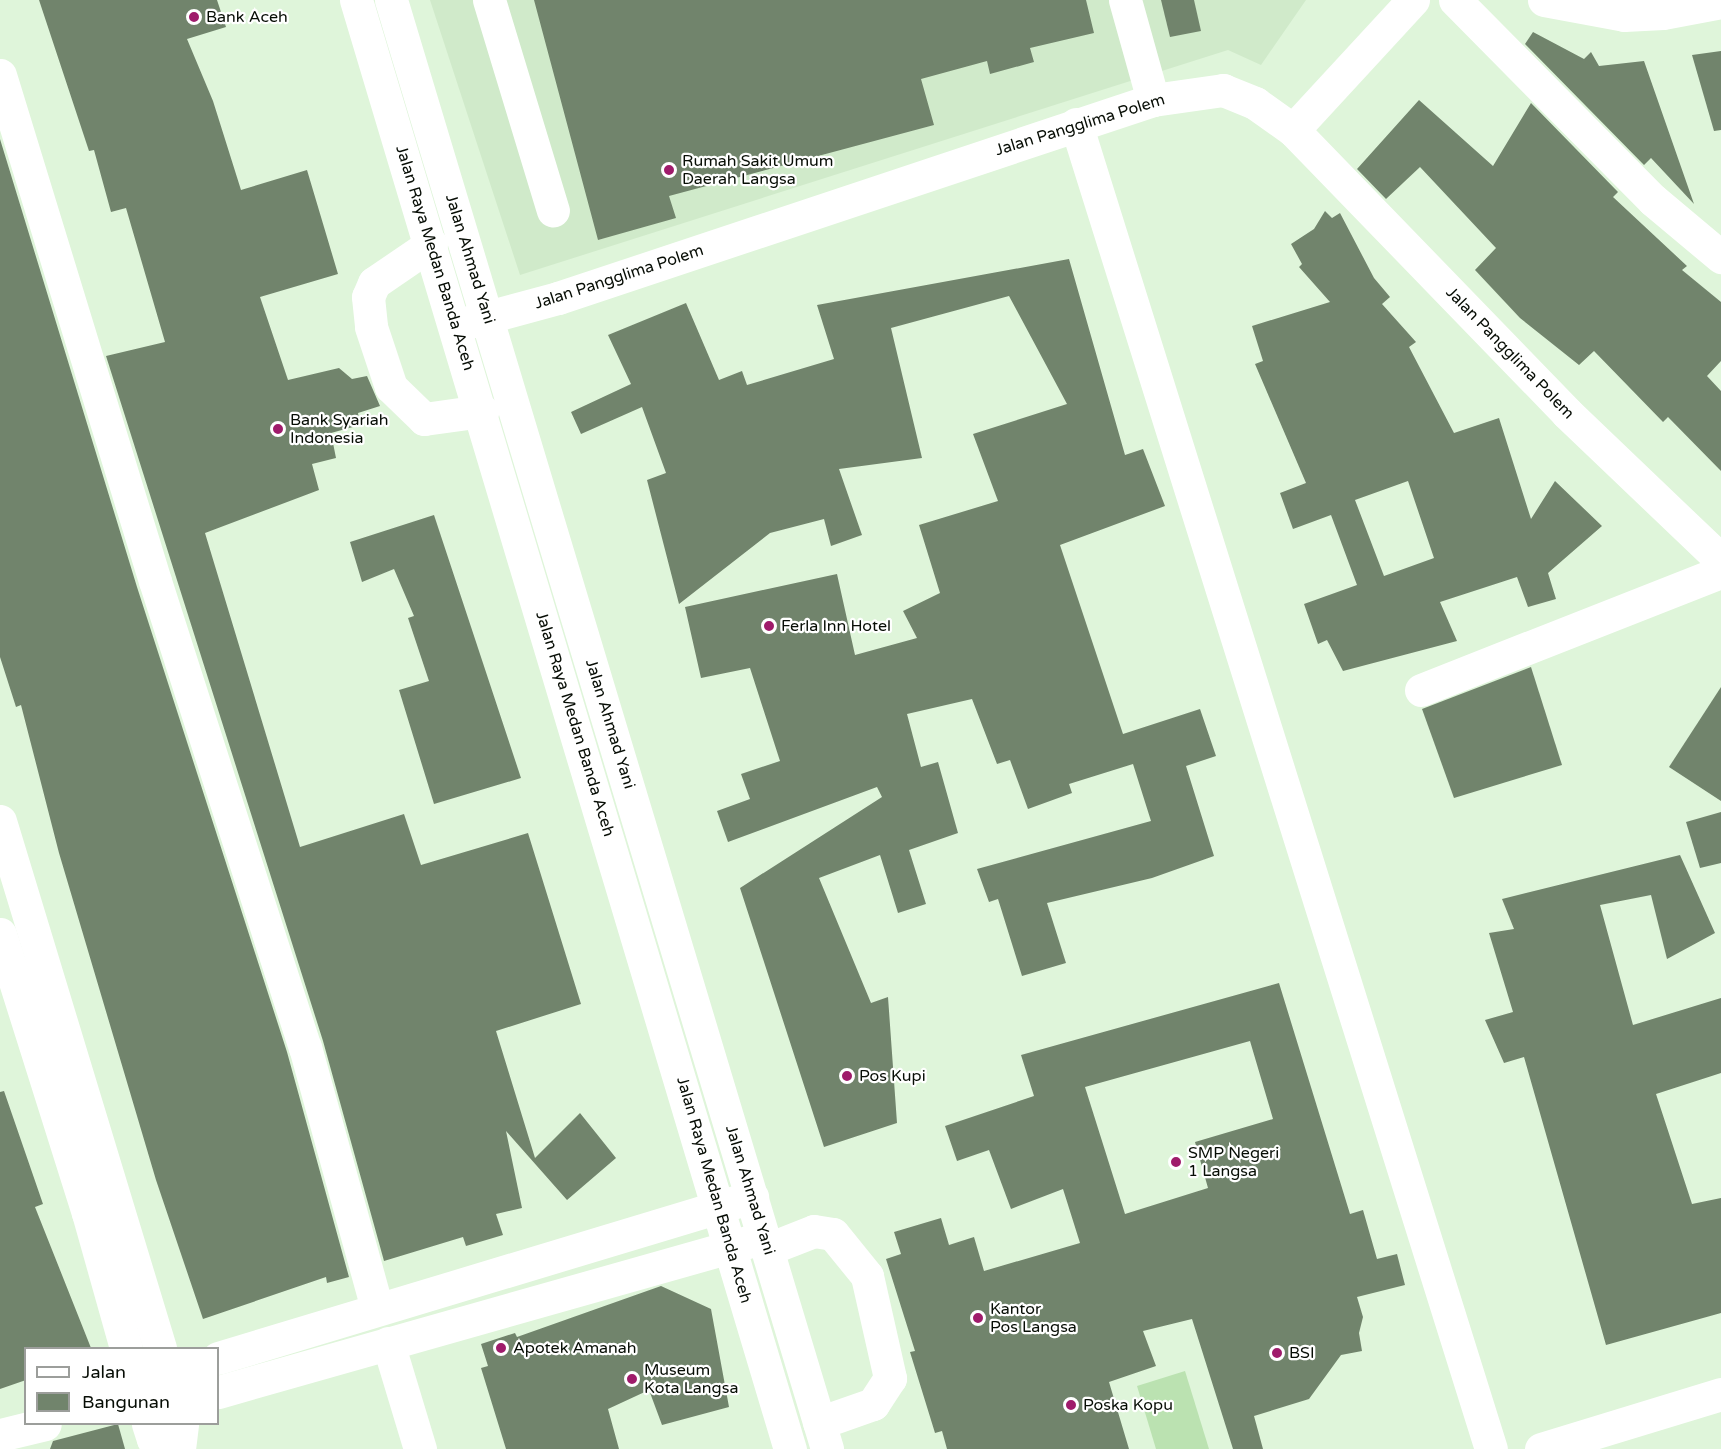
<!DOCTYPE html>
<style>
body{margin:0}
#map{position:relative;width:1721px;height:1449px;overflow:hidden;background:#dff5da;font-family:"Varela Round",sans-serif}
div>[style]{position:absolute}
.built>*{inset:0;background:#d0eaca}
.green>*{inset:0;background:#bbe2b1}
.building>*{inset:0;background:#71846c}
.minor>*{height:33px;margin:-16.5px;padding:0 16.5px;transform-origin:16.5px;border-radius:16.5px;background:#fff}
.major>*{height:33px;margin:-16.5px;padding:0 16.5px;transform-origin:16.5px;border-radius:16.5px;background:#fff}
.dots>*{width:16px;height:16px;translate:-50% -50%;box-sizing:border-box;border:3px solid #fff;border-radius:50%}
span{translate:-50% -50%;white-space:nowrap;text-align:center;line-height:1.15;-webkit-text-stroke:4.5px #fff;paint-order:stroke}
.poi-label{font-size:16px;color:#070d05}
.left{translate:0 -50%;text-align:left}
.street-label{font-size:16px;color:#070d05}
.legend{position:absolute;left:24px;top:1347px;width:195px;height:78px;box-sizing:border-box;background:#fff;border:2px solid #9c9e9b;margin:0;padding:8px 10px;list-style:none;font-size:18px;color:#070d05}
.legend li{display:flex;align-items:center;gap:12px;height:30px}
.legend b{width:30px;border:2px solid #9c9e9b}
</style>
<div id="map">
<div class="built">
<i style="clip-path:polygon(430px 0,1306px 0,1261px 65px,1228px 50px,520px 275px)"></i>
</div>
<div class="green">
<i style="clip-path:polygon(1185px 1371px,1209px 1449px,1156px 1449px,1137px 1386px)"></i>
</div>
<div class="building">
<i style="clip-path:polygon(39px 0,217px 0,226px 27px,187px 39px,213px 101px,241px 190px,307px 170px,338px 274px,260px 297px,288px 380px,339px 368px,352px 379px,367px 376px,380px 406px,358px 413px,360px 425px,331px 433px,336px 458px,312px 464px,319px 490px,205px 533px,300px 847px,404px 814px,421px 865px,528px 833px,581px 1004px,496px 1031px,535px 1158px,580px 1113px,616px 1158px,567px 1200px,506px 1131px,522px 1208px,496px 1214px,503px 1235px,466px 1246px,463px 1237px,384px 1261px,323px 1041px,106px 356px,165px 342px,126px 208px,111px 212px,94px 150px,89px 151px)"></i>
<i style="clip-path:polygon(534px 0,1086px 0,1094px 33px,1030px 48px,1034px 62px,990px 74px,987px 61px,921px 79px,934px 125px,669px 196px,676px 218px,598px 240px)"></i>
<i style="clip-path:polygon(1161px 0,1194px 0,1201px 31px,1170px 37px)"></i>
<i style="clip-path:polygon(1533px 32px,1584px 59px,1591px 52px,1599px 66px,1644px 61px,1694px 204px,1651px 158px,1644px 165px,1525px 44px)"></i>
<i style="clip-path:polygon(1721px 51px,1721px 130px,1714px 131px,1692px 55px)"></i>
<i style="clip-path:polygon(1419px 100px,1493px 166px,1531px 103px,1618px 192px,1613px 197px,1687px 266px,1682px 270px,1721px 302px,1721px 361px,1707px 376px,1721px 391px,1721px 471px,1668px 417px,1663px 422px,1594px 351px,1579px 365px,1520px 318px,1475px 270px,1496px 248px,1420px 167px,1386px 199px,1357px 169px)"></i>
<i style="clip-path:polygon(0 139px,137px 587px,287px 1052px,349px 1277px,327px 1283px,326px 1277px,203px 1319px,156px 1180px,59px 853px,21px 705px,16px 707px,0 657px)"></i>
<i style="clip-path:polygon(evenodd,1325px 211px,1332px 218px,1340px 213px,1374px 278px,1390px 297px,1382px 304px,1416px 342px,1409px 347px,1454px 433px,1499px 418px,1531px 519px,1555px 481px,1602px 526px,1548px 573px,1556px 599px,1528px 607px,1517px 577px,1440px 602px,1457px 641px,1343px 671px,1327px 640px,1318px 644px,1304px 604px,1357px 585px,1331px 515px,1293px 529px,1280px 493px,1306px 483px,1255px 364px,1263px 361px,1252px 326px,1330px 302px,1299px 267px,1302px 264px,1291px 244px,1314px 229px,1325px 211px,1408px 481px,1434px 558px,1384px 576px,1355px 500px,1408px 481px)"></i>
<i style="clip-path:polygon(1069px 259px,1125px 455px,1143px 449px,1165px 506px,1060px 545px,1123px 734px,1200px 709px,1216px 756px,1186px 766px,1214px 856px,1152px 878px,1047px 903px,1066px 963px,1022px 976px,998px 899px,989px 902px,977px 869px,1151px 821px,1133px 764px,1069px 784px,1072px 793px,1028px 809px,1010px 760px,997px 764px,972px 699px,907px 714px,921px 767px,938px 762px,958px 833px,909px 850px,926px 904px,898px 913px,880px 855px,819px 878px,871px 1003px,888px 997px,897px 1123px,824px 1147px,740px 888px,882px 797px,877px 787px,728px 842px,717px 811px,750px 799px,741px 774px,780px 761px,750px 668px,701px 678px,685px 607px,837px 574px,855px 655px,917px 638px,903px 611px,940px 593px,919px 525px,998px 501px,973px 434px,1067px 404px,1009px 296px,891px 328px,922px 458px,839px 469px,862px 535px,831px 546px,824px 519px,770px 533px,679px 604px,647px 480px,666px 473px,642px 407px,581px 434px,571px 412px,631px 384px,608px 335px,686px 303px,719px 380px,742px 371px,747px 385px,834px 359px,817px 305px)"></i>
<i style="clip-path:polygon(434px 515px,521px 778px,434px 804px,399px 690px,429px 681px,408px 618px,414px 616px,394px 569px,362px 582px,350px 542px)"></i>
<i style="clip-path:polygon(1531px 667px,1562px 765px,1454px 798px,1422px 709px)"></i>
<i style="clip-path:polygon(1721px 687px,1721px 801px,1669px 767px)"></i>
<i style="clip-path:polygon(1721px 812px,1721px 863px,1700px 868px,1686px 822px)"></i>
<i style="clip-path:polygon(1680px 855px,1715px 933px,1667px 959px,1651px 895px,1600px 905px,1633px 1025px,1721px 998px,1721px 1073px,1656px 1094px,1692px 1204px,1721px 1198px,1721px 1313px,1606px 1345px,1524px 1057px,1504px 1063px,1485px 1020px,1513px 1012px,1489px 933px,1514px 929px,1502px 899px)"></i>
<i style="clip-path:polygon(evenodd,1279px 983px,1350px 1214px,1363px 1210px,1377px 1259px,1397px 1254px,1405px 1285px,1357px 1297px,1363px 1317px,1359px 1333px,1362px 1351px,1341px 1355px,1309px 1399px,1254px 1416px,1263px 1449px,1233px 1449px,1192px 1319px,1143px 1331px,1156px 1366px,1109px 1382px,1129px 1449px,947px 1449px,942px 1431px,935px 1433px,910px 1352px,915px 1351px,886px 1259px,901px 1254px,894px 1232px,941px 1218px,949px 1245px,974px 1237px,984px 1271px,1080px 1243px,1063px 1189px,1011px 1209px,989px 1150px,957px 1161px,945px 1126px,1034px 1096px,1021px 1055px,1279px 983px,1250px 1041px,1273px 1119px,1195px 1142px,1208px 1188px,1125px 1214px,1085px 1087px,1250px 1041px)"></i>
<i style="clip-path:polygon(4px 1091px,43px 1204px,35px 1207px,91px 1348px,26px 1348px,26px 1380px,0 1389px,0 1092px)"></i>
<i style="clip-path:polygon(661px 1286px,711px 1309px,729px 1407px,662px 1425px,649px 1390px,608px 1409px,619px 1449px,506px 1449px,481px 1368px,488px 1366px,481px 1344px,515px 1333px,517px 1337px)"></i>
<i style="clip-path:polygon(118px 1424px,125px 1449px,50px 1449px,53px 1441px)"></i>
</div>
<div class="minor">
<i style="left:489px;top:0;width:220px;rotate:73.1deg"></i>
<i style="left:1125px;top:0;width:104px;rotate:74.4deg"></i>
<i style="left:1455px;top:0;width:281px;rotate:45.3deg"></i>
<i style="left:1653px;top:200px;width:89px;rotate:40deg"></i>
<i style="left:1544px;top:0;width:81px;rotate:10.6deg"></i>
<i style="left:1624px;top:15px;width:39px;rotate:-3deg"></i>
<i style="left:1663px;top:13px;width:59px;rotate:-10.7deg"></i>
<i style="left:0;top:75px;width:529px;rotate:72.97deg"></i>
<i style="left:155px;top:581px;width:490px;rotate:72.2deg"></i>
<i style="left:305px;top:1047px;width:271px;rotate:74.6deg"></i>
<i style="left:1076px;top:124px;width:1388px;rotate:72.61deg"></i>
<i style="left:1293px;top:130px;width:177px;rotate:-47.3deg"></i>
<i style="left:431px;top:244px;width:69px;rotate:145.6deg"></i>
<i style="left:374px;top:283px;width:15px;rotate:113deg"></i>
<i style="left:368px;top:297px;width:30px;rotate:84deg"></i>
<i style="left:371px;top:327px;width:63px;rotate:71.6deg"></i>
<i style="left:391px;top:387px;width:46px;rotate:44.1deg"></i>
<i style="left:424px;top:419px;width:59px;rotate:-7.9deg"></i>
<i style="left:458px;top:325px;width:104px;rotate:-15.1deg"></i>
<i style="left:558px;top:298px;width:627px;rotate:-18.41deg"></i>
<i style="left:1153px;top:100px;width:71px;rotate:-8.1deg"></i>
<i style="left:1223px;top:90px;width:35px;rotate:22deg"></i>
<i style="left:1255px;top:103px;width:47px;rotate:35.4deg"></i>
<i style="left:1293px;top:130px;width:394px;rotate:45.9deg"></i>
<i style="left:1567px;top:413px;width:213px;rotate:43.7deg"></i>
<i style="left:1421px;top:690px;width:322px;rotate:-21.5deg"></i>
<i style="left:768px;top:1249px;width:49px;rotate:-21.4deg"></i>
<i style="left:814px;top:1231px;width:19px;rotate:9deg"></i>
<i style="left:833px;top:1234px;width:54px;rotate:51deg"></i>
<i style="left:867px;top:1276px;width:105px;rotate:77.3deg"></i>
<i style="left:890px;top:1378px;width:31px;rotate:123deg"></i>
<i style="left:873px;top:1404px;width:57px;rotate:160.6deg"></i>
<i style="left:388px;top:1343px;width:111px;rotate:73.2deg"></i>
<i style="left:218px;top:1358px;width:558px;rotate:-16.78deg"></i>
<i style="left:218px;top:1392px;width:561px;rotate:-15.82deg"></i>
<i style="left:0;top:1435px;width:46px;rotate:-13.7deg"></i>
<i style="left:1541px;top:1449px;width:188px;rotate:-17deg"></i>
</div>
<div class="major">
<i style="left:356px;top:0;width:1513px;rotate:73.33deg"></i>
<i style="left:391px;top:0;width:1513px;rotate:73.25deg"></i>
<i style="left:0;top:821px;width:551px;rotate:73.11deg"></i>
<i style="left:0;top:934px;width:293px;rotate:72.5deg"></i>
<i style="left:88px;top:1213px;width:140px;rotate:74.3deg"></i>
<i style="left:148px;top:1424px;width:16px;rotate:72deg"></i>
<i style="left:153px;top:1439px;width:14px;rotate:45deg"></i>
<i style="left:179px;top:1449px;width:25px;rotate:-83deg"></i>
</div>
<div class="dots">
<i style="left:194px;top:17px;background:#9f1b6b"></i>
<i style="left:669px;top:170px;background:#9f1b6b"></i>
<i style="left:278px;top:429px;background:#9f1b6b"></i>
<i style="left:769px;top:626px;background:#9f1b6b"></i>
<i style="left:847px;top:1076px;background:#9f1b6b"></i>
<i style="left:1176px;top:1162px;background:#9f1b6b"></i>
<i style="left:978px;top:1318px;background:#9f1b6b"></i>
<i style="left:501px;top:1348px;background:#9f1b6b"></i>
<i style="left:1277px;top:1353px;background:#9f1b6b"></i>
<i style="left:632px;top:1379px;background:#9f1b6b"></i>
<i style="left:1071px;top:1405px;background:#9f1b6b"></i>
</div>
<div class="poi-label">
<span class="left" style="left:206px;top:17px">Bank Aceh</span>
<span class="left" style="left:682px;top:170px">Rumah Sakit Umum<br>Daerah Langsa</span>
<span class="left" style="left:290px;top:429px">Bank Syariah<br>Indonesia</span>
<span class="left" style="left:781px;top:626px">Ferla Inn Hotel</span>
<span class="left" style="left:859px;top:1076px">Pos Kupi</span>
<span class="left" style="left:1188px;top:1162px">SMP Negeri<br>1 Langsa</span>
<span class="left" style="left:990px;top:1318px">Kantor<br>Pos Langsa</span>
<span class="left" style="left:513px;top:1348px">Apotek Amanah</span>
<span class="left" style="left:1289px;top:1353px">BSI</span>
<span class="left" style="left:644px;top:1379px">Museum<br>Kota Langsa</span>
<span class="left" style="left:1083px;top:1405px">Poska Kopu</span>
</div>
<div class="street-label">
<span style="left:1080px;top:125px;rotate:-17deg">Jalan Pangglima Polem</span>
<span style="left:435px;top:258px;rotate:73deg">Jalan Raya Medan Banda Aceh</span>
<span style="left:470px;top:259px;rotate:73deg">Jalan Ahmad Yani</span>
<span style="left:619px;top:277px;rotate:-18deg">Jalan Pangglima Polem</span>
<span style="left:1510px;top:353px;rotate:46deg">Jalan Pangglima Polem</span>
<span style="left:575px;top:724px;rotate:73deg">Jalan Raya Medan Banda Aceh</span>
<span style="left:610px;top:724px;rotate:73deg">Jalan Ahmad Yani</span>
<span style="left:714px;top:1190px;rotate:74deg">Jalan Raya Medan Banda Aceh</span>
<span style="left:750px;top:1190px;rotate:73deg">Jalan Ahmad Yani</span>
</div>
<ul class="legend">
<li><b style="height:8px;background:#fff"></b>Jalan</li>
<li><b style="height:16px;background:#71846c"></b>Bangunan</li>
</ul>
</div>
